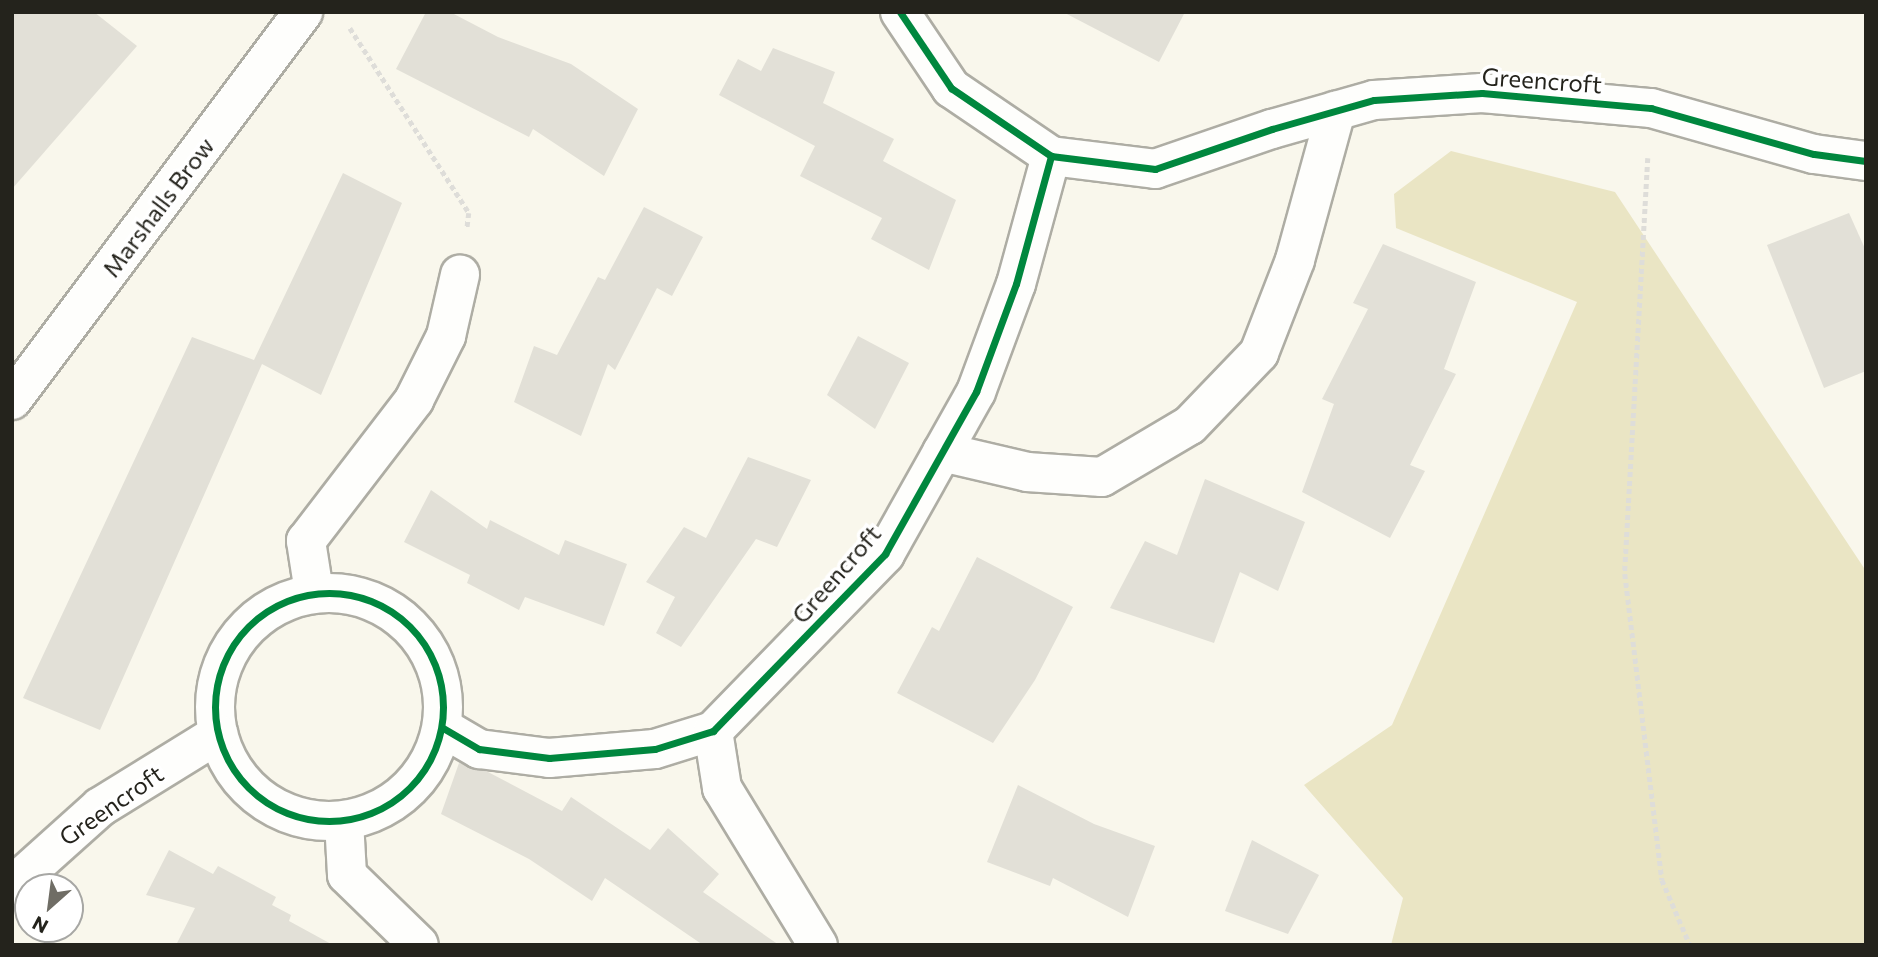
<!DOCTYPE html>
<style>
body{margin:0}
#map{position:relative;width:1878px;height:957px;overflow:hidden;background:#f9f7ec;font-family:Commissioner,sans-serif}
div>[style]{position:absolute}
.green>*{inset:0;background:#eae5c4}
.building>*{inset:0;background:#e2e0d7}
.path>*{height:4.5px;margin-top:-2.25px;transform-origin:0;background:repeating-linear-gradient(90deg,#deddd9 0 5px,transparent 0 8.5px)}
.roads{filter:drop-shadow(2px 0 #aeada4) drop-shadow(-2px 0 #aeada4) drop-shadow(0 2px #aeada4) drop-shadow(0 -2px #aeada4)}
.street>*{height:38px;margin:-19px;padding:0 19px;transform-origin:19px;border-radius:19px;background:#fefefc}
.street>.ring{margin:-19px;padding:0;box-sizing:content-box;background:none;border:38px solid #fefefc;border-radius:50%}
.secondary>*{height:38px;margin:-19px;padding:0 19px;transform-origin:19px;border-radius:19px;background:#fefefc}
.cycleway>*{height:7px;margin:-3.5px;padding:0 3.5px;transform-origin:3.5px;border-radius:3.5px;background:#00873e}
.cycleway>.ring{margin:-3.5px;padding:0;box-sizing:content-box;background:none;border:7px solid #00873e;border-radius:50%}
span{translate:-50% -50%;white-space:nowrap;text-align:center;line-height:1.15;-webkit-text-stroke:7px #fff;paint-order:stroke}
.street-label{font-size:24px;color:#24231c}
.frame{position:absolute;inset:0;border:14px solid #24231c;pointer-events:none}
.north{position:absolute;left:14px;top:873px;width:70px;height:70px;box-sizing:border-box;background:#fff;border:2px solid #a7a7a4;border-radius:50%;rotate:208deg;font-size:19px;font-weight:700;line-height:28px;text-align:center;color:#24231c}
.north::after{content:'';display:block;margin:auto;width:24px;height:32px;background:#6f6d65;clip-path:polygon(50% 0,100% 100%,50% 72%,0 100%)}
</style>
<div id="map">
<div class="green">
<i style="clip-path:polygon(1451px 151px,1615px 192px,1866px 571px,1866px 945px,1391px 945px,1403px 898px,1304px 785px,1392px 725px,1577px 302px,1396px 228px,1394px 194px)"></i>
</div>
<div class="building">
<i style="clip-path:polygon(12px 12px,94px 12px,137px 46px,12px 189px)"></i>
<i style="clip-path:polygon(426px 12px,450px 12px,498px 37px,571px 64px,638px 109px,604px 176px,533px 129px,529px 137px,396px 69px)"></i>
<i style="clip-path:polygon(1063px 12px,1185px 12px,1159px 62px)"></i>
<i style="clip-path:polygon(773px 48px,835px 72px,823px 103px,894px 139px,883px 161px,956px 200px,929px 270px,871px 239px,882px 218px,800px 176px,815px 146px,719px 95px,738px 59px,761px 71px)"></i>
<i style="clip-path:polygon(343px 173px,402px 203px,321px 395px,262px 364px,100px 730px,23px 698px,192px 337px,254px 360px)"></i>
<i style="clip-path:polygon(644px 207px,703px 237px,672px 296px,657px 288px,615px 370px,608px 364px,581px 436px,514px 402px,534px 346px,557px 355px,598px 277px,605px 280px)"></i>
<i style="clip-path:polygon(1849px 213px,1866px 251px,1866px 371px,1824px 388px,1767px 245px)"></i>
<i style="clip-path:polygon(1383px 244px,1476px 282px,1444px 369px,1456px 374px,1410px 465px,1425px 471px,1390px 538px,1302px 492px,1334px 404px,1322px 399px,1368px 309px,1353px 303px)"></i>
<i style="clip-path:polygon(858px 336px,909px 363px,875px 429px,827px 395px)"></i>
<i style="clip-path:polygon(748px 457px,811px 480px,777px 547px,756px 539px,681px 647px,656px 633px,675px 597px,646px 582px,684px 527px,706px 538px)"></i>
<i style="clip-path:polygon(1205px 479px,1305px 522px,1278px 591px,1240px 572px,1214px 643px,1110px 608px,1145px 541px,1177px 555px)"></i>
<i style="clip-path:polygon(431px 490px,487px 529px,490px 520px,559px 555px,565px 540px,627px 564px,604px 626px,525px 597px,519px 610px,467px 583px,470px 575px,404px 542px)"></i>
<i style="clip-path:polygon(977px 557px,1073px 607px,1035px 680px,993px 743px,897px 693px,932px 627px,939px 631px)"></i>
<i style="clip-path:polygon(459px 763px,488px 772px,562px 811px,571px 797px,650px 850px,668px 828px,719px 874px,703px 892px,779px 945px,703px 945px,605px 878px,592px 901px,529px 859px,441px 814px)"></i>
<i style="clip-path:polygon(1018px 785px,1094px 824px,1155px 846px,1128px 917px,1053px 878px,1050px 886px,987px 862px)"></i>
<i style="clip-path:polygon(1252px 840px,1319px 875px,1288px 934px,1225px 911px)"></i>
<i style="clip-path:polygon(169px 850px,213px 874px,218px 866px,276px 897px,272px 905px,291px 915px,289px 921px,333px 945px,176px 945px,195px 908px,146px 895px)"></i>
</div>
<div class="path">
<i style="left:350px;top:28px;width:220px;rotate:57.2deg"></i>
<i style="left:469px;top:213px;width:16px;rotate:97deg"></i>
<i style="left:1648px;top:158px;width:417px;rotate:93.2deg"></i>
<i style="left:1625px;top:574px;width:308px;rotate:83.1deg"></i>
<i style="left:1662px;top:880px;width:71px;rotate:66.7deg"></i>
</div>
<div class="roads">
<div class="street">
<i style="left:900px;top:12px;width:92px;rotate:56.1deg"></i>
<i style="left:951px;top:88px;width:121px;rotate:34.2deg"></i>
<i style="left:1051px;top:156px;width:105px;rotate:7.1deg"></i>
<i style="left:1155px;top:169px;width:124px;rotate:-18.9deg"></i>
<i style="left:1272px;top:129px;width:106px;rotate:-15.9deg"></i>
<i style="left:1374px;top:100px;width:108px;rotate:-3.7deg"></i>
<i style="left:1482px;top:93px;width:170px;rotate:5.1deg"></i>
<i style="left:1651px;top:108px;width:169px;rotate:15.8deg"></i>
<i style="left:1814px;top:154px;width:52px;rotate:7.7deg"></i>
<i style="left:942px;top:452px;width:87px;rotate:13.2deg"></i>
<i style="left:1027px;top:472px;width:75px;rotate:3.8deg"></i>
<i style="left:1102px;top:477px;width:102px;rotate:-30.6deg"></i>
<i style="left:1190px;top:425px;width:100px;rotate:-46.2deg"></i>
<i style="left:1259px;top:353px;width:100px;rotate:-68.8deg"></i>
<i style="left:1295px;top:260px;width:155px;rotate:-74.6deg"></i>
<i style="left:314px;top:592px;width:52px;rotate:-98.9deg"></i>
<i style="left:306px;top:541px;width:178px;rotate:-52.5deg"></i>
<i style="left:414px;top:400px;width:72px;rotate:-63.4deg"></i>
<i style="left:446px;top:336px;width:63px;rotate:-77.1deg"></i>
<i class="ring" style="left:215px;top:593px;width:190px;height:190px"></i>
<i style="left:443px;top:728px;width:42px;rotate:30.3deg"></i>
<i style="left:479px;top:749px;width:71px;rotate:7.3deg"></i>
<i style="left:549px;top:758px;width:106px;rotate:-4.9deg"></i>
<i style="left:655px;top:749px;width:61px;rotate:-17.2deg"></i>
<i style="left:713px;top:731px;width:247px;rotate:-45.8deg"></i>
<i style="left:885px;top:554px;width:186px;rotate:-60.7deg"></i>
<i style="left:976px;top:392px;width:115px;rotate:-69.7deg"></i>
<i style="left:1016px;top:284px;width:133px;rotate:-74.7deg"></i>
<i style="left:713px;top:731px;width:58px;rotate:81deg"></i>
<i style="left:722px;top:788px;width:184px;rotate:58.6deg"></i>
<i style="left:344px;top:821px;width:54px;rotate:86.8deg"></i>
<i style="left:347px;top:875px;width:100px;rotate:44.2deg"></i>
<i style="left:12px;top:886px;width:118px;rotate:-41.9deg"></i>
<i style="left:100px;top:807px;width:139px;rotate:-31.7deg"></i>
</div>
<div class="secondary">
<i style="left:12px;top:400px;width:485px;rotate:-53.1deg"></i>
</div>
</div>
<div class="cycleway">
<i style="left:900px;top:12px;width:92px;rotate:56.1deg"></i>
<i style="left:951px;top:88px;width:121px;rotate:34.2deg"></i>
<i style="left:1051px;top:156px;width:105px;rotate:7.1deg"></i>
<i style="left:1155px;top:169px;width:124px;rotate:-18.9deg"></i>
<i style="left:1272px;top:129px;width:106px;rotate:-15.9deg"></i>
<i style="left:1374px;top:100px;width:108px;rotate:-3.7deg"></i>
<i style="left:1482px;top:93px;width:170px;rotate:5.1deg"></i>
<i style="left:1651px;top:108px;width:169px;rotate:15.8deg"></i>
<i style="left:1814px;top:154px;width:52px;rotate:7.7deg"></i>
<i class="ring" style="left:215px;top:593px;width:221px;height:221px"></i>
<i style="left:443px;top:728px;width:42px;rotate:30.3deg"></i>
<i style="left:479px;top:749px;width:71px;rotate:7.3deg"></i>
<i style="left:549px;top:758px;width:106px;rotate:-4.9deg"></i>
<i style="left:655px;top:749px;width:61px;rotate:-17.2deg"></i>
<i style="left:713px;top:731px;width:247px;rotate:-45.8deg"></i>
<i style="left:885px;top:554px;width:186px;rotate:-60.7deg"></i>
<i style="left:976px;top:392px;width:115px;rotate:-69.7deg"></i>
<i style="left:1016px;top:284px;width:133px;rotate:-74.7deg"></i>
</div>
<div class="street-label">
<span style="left:1542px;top:80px;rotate:4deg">Greencroft</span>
<span style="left:158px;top:207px;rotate:-53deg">Marshalls Brow</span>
<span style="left:836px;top:574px;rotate:-49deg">Greencroft</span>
<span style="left:111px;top:805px;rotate:-35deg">Greencroft</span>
</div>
<div class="frame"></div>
<div class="north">N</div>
</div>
